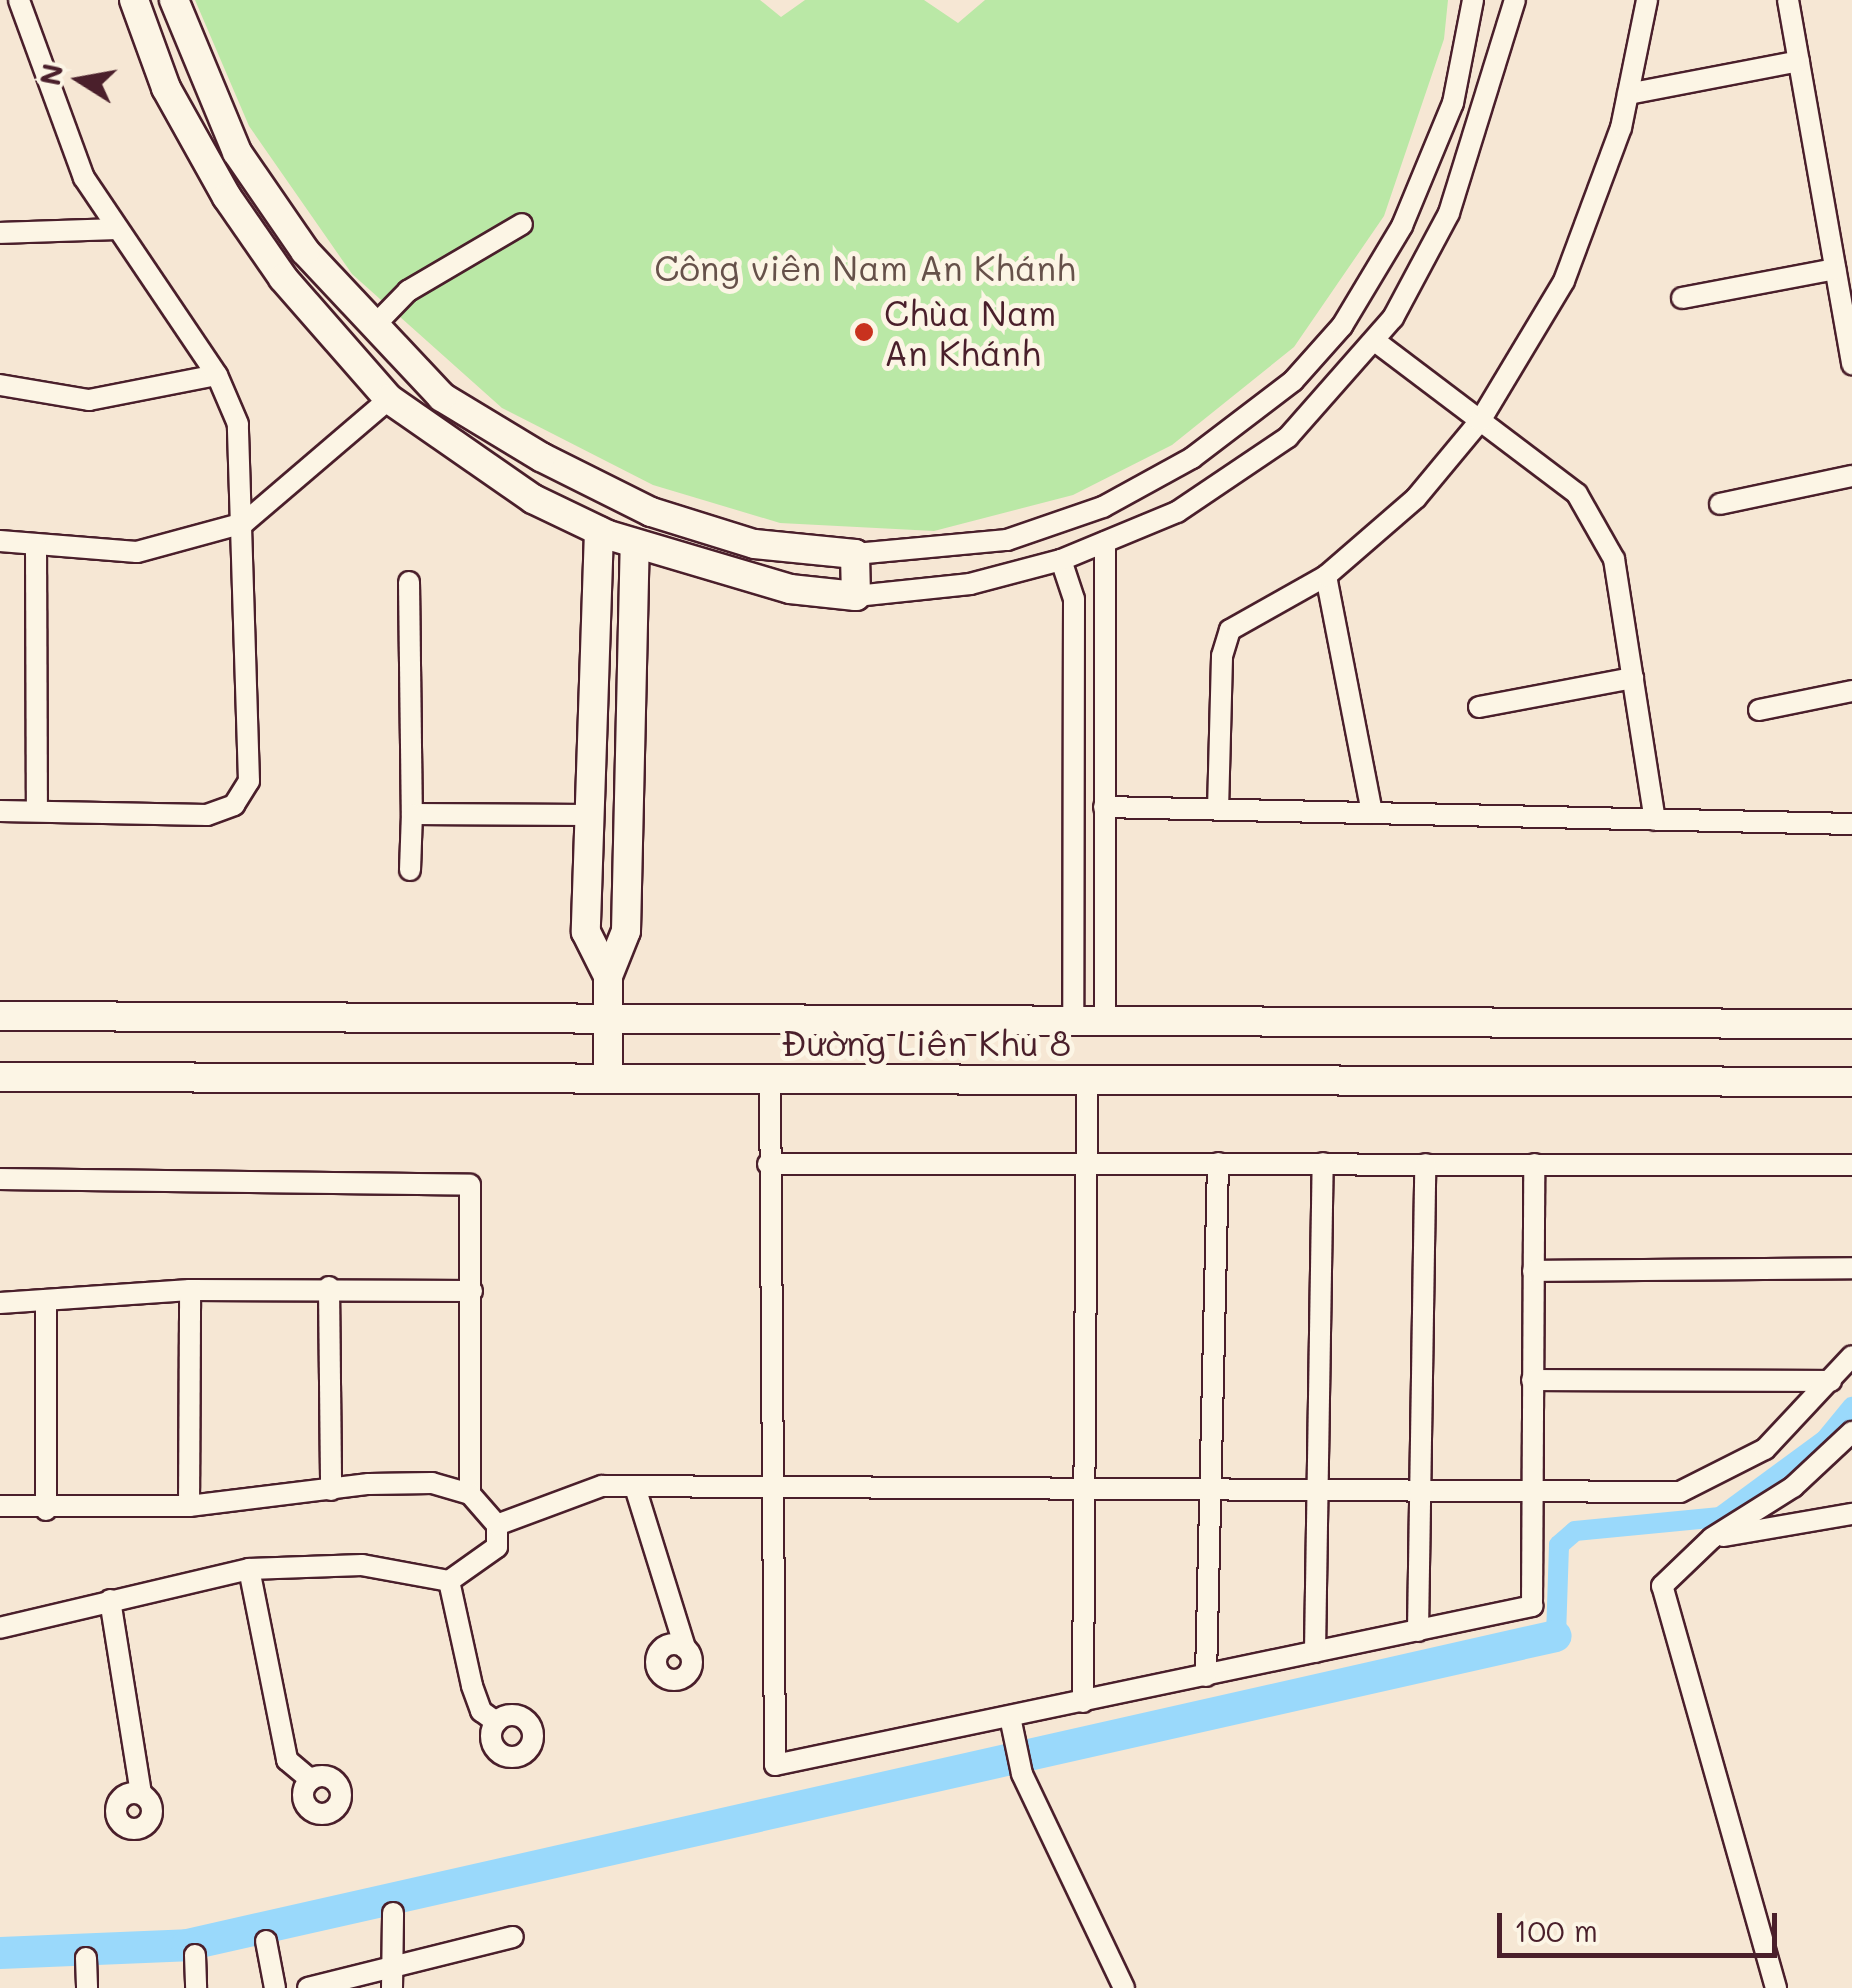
<!DOCTYPE html>
<meta charset="utf-8">
<style>
body{margin:0}
#map{position:relative;width:1852px;height:1988px;overflow:hidden;background:#f6e7d4;font-family:Mali,sans-serif}
div>[style]{position:absolute}
.green>*{inset:0;background:#bae8a6}
.canal>*{height:20px;margin:-10px;padding:0 10px;transform-origin:10px;border-radius:10px;background:#9ad9fb}
.river>*{height:32px;margin:-16px;padding:0 16px;transform-origin:16px;border-radius:16px;background:#9ad9fb}
.roads{filter:drop-shadow(2px 0 #4a1f2b) drop-shadow(-2px 0 #4a1f2b) drop-shadow(0 2px #4a1f2b) drop-shadow(0 -2px #4a1f2b)}
.street>*{height:20px;margin:-10px;padding:0 10px;transform-origin:10px;border-radius:10px;background:#fcf5e5}
.street>.ring{margin:-10px;padding:0;box-sizing:content-box;background:none;border:20px solid #fcf5e5;border-radius:50%}
.secondary>*{height:28px;margin:-14px;padding:0 14px;transform-origin:14px;border-radius:14px;background:#fcf5e5}
.dots>*{width:28px;height:28px;translate:-50% -50%;box-sizing:border-box;border:5px solid #fcf5e5;border-radius:50%}
span{translate:-50% -50%;white-space:nowrap;text-align:center;line-height:1.15;-webkit-text-stroke:10px #fcf5e5;paint-order:stroke}
.park-label{font-size:35px;color:#66514a}
.poi-label{font-size:35px;color:#4a1f2b}
.left{translate:0 -50%;text-align:left}
.street-label{font-size:35px;color:#4a1f2b}
.north{position:absolute;left:30px;top:30px;width:100px;height:100px;-webkit-text-stroke:8px #fcf5e5;paint-order:stroke;rotate:281deg;font-size:28px;font-weight:700;line-height:40px;text-align:center;color:#4a1f2b}
.north::after{content:'';display:block;margin:auto;width:35px;height:45px;background:#4a1f2b;clip-path:polygon(50% 0,100% 100%,50% 72%,0 100%)}
.scale{position:absolute;left:1497px;top:1913px;width:280px;height:45px;box-sizing:border-box;border:5px solid #4a1f2b;border-top:0;padding-left:12px;font-size:30px;line-height:35px;white-space:nowrap;color:#4a1f2b;-webkit-text-stroke:8px #fcf5e5;paint-order:stroke}
</style>
<div id="map">
<div class="green">
<i style="clip-path:polygon(195px 0,760px 0,781px 17px,805px 0,924px 0,958px 23px,985px 0,1448px 0,1444px 39px,1384px 216px,1294px 347px,1172px 445px,1073px 495px,934px 531px,780px 523px,653px 485px,502px 408px,352px 274px,249px 126px)"></i>
</div>
<div class="canal">
<i style="left:1556px;top:1636px;width:91px;rotate:-88.1deg"></i>
<i style="left:1559px;top:1545px;width:21px;rotate:-41deg"></i>
<i style="left:1575px;top:1531px;width:146px;rotate:-5.5deg"></i>
<i style="left:1720px;top:1517px;width:130px;rotate:-36.3deg"></i>
<i style="left:1825px;top:1440px;width:43px;rotate:-50.7deg"></i>
</div>
<div class="river">
<i style="left:0;top:1953px;width:187px;rotate:-2.4deg"></i>
<i style="left:187px;top:1945px;width:1403px;rotate:-12.72deg"></i>
</div>
<div class="roads">
<div class="street">
<i style="left:1788px;top:0;width:370px;rotate:80deg"></i>
<i style="left:1628px;top:94px;width:174px;rotate:-10.9deg"></i>
<i style="left:0;top:233px;width:115px;rotate:-2deg"></i>
<i style="left:1682px;top:298px;width:156px;rotate:-10.7deg"></i>
<i style="left:374px;top:326px;width:49px;rotate:-45.8deg"></i>
<i style="left:408px;top:291px;width:132px;rotate:-30.4deg"></i>
<i style="left:1375px;top:341px;width:253px;rotate:37.1deg"></i>
<i style="left:1577px;top:494px;width:75px;rotate:60.4deg"></i>
<i style="left:1614px;top:559px;width:264px;rotate:81.1deg"></i>
<i style="left:0;top:385px;width:90px;rotate:9.6deg"></i>
<i style="left:89px;top:400px;width:130px;rotate:-11.1deg"></i>
<i style="left:1720px;top:504px;width:135px;rotate:-12deg"></i>
<i style="left:0;top:541px;width:137px;rotate:4.6deg"></i>
<i style="left:137px;top:552px;width:111px;rotate:-15.2deg"></i>
<i style="left:244px;top:523px;width:191px;rotate:-40.5deg"></i>
<i style="left:36px;top:547px;width:264px;rotate:89.8deg"></i>
<i style="left:855px;top:554px;width:153px;rotate:-5.3deg"></i>
<i style="left:1007px;top:540px;width:102px;rotate:-19deg"></i>
<i style="left:1103px;top:507px;width:102px;rotate:-28.8deg"></i>
<i style="left:1192px;top:458px;width:127px;rotate:-37.3deg"></i>
<i style="left:1293px;top:381px;width:74px;rotate:-48.3deg"></i>
<i style="left:1342px;top:326px;width:117px;rotate:-59deg"></i>
<i style="left:1402px;top:226px;width:133px;rotate:-67.5deg"></i>
<i style="left:1453px;top:103px;width:105px;rotate:-79deg"></i>
<i style="left:1061px;top:560px;width:41px;rotate:71.6deg"></i>
<i style="left:1074px;top:599px;width:421px;rotate:90.1deg"></i>
<i style="left:1326px;top:576px;width:241px;rotate:79deg"></i>
<i style="left:409px;top:582px;width:232px;rotate:89.3deg"></i>
<i style="left:412px;top:814px;width:176px;rotate:0.3deg"></i>
<i style="left:856px;top:596px;width:115px;rotate:-6deg"></i>
<i style="left:970px;top:584px;width:94px;rotate:-14.8deg"></i>
<i style="left:1061px;top:560px;width:126px;rotate:-22.5deg"></i>
<i style="left:1177px;top:512px;width:134px;rotate:-34deg"></i>
<i style="left:1288px;top:437px;width:159px;rotate:-48.6deg"></i>
<i style="left:1393px;top:318px;width:119px;rotate:-61.9deg"></i>
<i style="left:1449px;top:213px;width:223px;rotate:-72.8deg"></i>
<i style="left:1479px;top:707px;width:157px;rotate:-10.7deg"></i>
<i style="left:1759px;top:710px;width:95px;rotate:-11.5deg"></i>
<i style="left:1104px;top:807px;width:748px;rotate:1.3deg"></i>
<i style="left:1218px;top:810px;width:154px;rotate:-88.5deg"></i>
<i style="left:1222px;top:656px;width:27px;rotate:-73deg"></i>
<i style="left:1230px;top:630px;width:110px;rotate:-29.4deg"></i>
<i style="left:1326px;top:576px;width:119px;rotate:-40.9deg"></i>
<i style="left:1416px;top:498px;width:100px;rotate:-50.3deg"></i>
<i style="left:1480px;top:421px;width:163px;rotate:-59deg"></i>
<i style="left:1564px;top:281px;width:163px;rotate:-69.6deg"></i>
<i style="left:1621px;top:128px;width:131px;rotate:-78.5deg"></i>
<i style="left:0;top:811px;width:207px;rotate:1.1deg"></i>
<i style="left:207px;top:815px;width:29px;rotate:-20deg"></i>
<i style="left:234px;top:805px;width:28px;rotate:-58deg"></i>
<i style="left:249px;top:781px;width:357px;rotate:-91.8deg"></i>
<i style="left:238px;top:424px;width:53px;rotate:-113.2deg"></i>
<i style="left:217px;top:375px;width:238px;rotate:-124deg"></i>
<i style="left:84px;top:178px;width:189px;rotate:-110.1deg"></i>
<i style="left:410px;top:870px;width:56px;rotate:-88deg"></i>
<i style="left:1105px;top:1020px;width:478px;rotate:-90deg"></i>
<i style="left:770px;top:1080px;width:685px;rotate:89.58deg"></i>
<i style="left:775px;top:1765px;width:774px;rotate:-11.86deg"></i>
<i style="left:1532px;top:1606px;width:442px;rotate:-89.7deg"></i>
<i style="left:768px;top:1164px;width:1084px;rotate:0.05deg"></i>
<i style="left:0;top:1179px;width:470px;rotate:0.7deg"></i>
<i style="left:470px;top:1185px;width:309px;rotate:90deg"></i>
<i style="left:1533px;top:1271px;width:319px;rotate:-0.5deg"></i>
<i style="left:329px;top:1287px;width:203px;rotate:89.4deg"></i>
<i style="left:0;top:1303px;width:190px;rotate:-3.9deg"></i>
<i style="left:190px;top:1290px;width:282px;rotate:0.2deg"></i>
<i style="left:46px;top:1303px;width:207px;rotate:90deg"></i>
<i style="left:1532px;top:1380px;width:299px;rotate:0.2deg"></i>
<i style="left:635px;top:1487px;width:169px;rotate:72.7deg"></i>
<i style="left:0;top:1506px;width:189px"></i>
<i style="left:189px;top:1506px;width:181px;rotate:-7deg"></i>
<i style="left:369px;top:1484px;width:63px;rotate:-0.9deg"></i>
<i style="left:432px;top:1483px;width:40px;rotate:16deg"></i>
<i style="left:470px;top:1494px;width:41px;rotate:48.9deg"></i>
<i style="left:497px;top:1525px;width:22px;rotate:90deg"></i>
<i style="left:497px;top:1547px;width:59px;rotate:144.7deg"></i>
<i style="left:449px;top:1581px;width:88px;rotate:-169.6deg"></i>
<i style="left:362px;top:1565px;width:113px;rotate:178deg"></i>
<i style="left:249px;top:1569px;width:256px;rotate:166.7deg"></i>
<i style="left:189px;top:1506px;width:216px;rotate:-89.7deg"></i>
<i style="left:497px;top:1525px;width:112px;rotate:-20.4deg"></i>
<i style="left:602px;top:1486px;width:1078px;rotate:0.32deg"></i>
<i style="left:1680px;top:1492px;width:95px;rotate:-26.8deg"></i>
<i style="left:1765px;top:1449px;width:127px;rotate:-46.9deg"></i>
<i style="left:1724px;top:1536px;width:130px;rotate:-9.8deg"></i>
<i style="left:249px;top:1569px;width:195px;rotate:78.7deg"></i>
<i style="left:287px;top:1760px;width:31px;rotate:40deg"></i>
<i style="left:449px;top:1581px;width:107px;rotate:77.6deg"></i>
<i style="left:472px;top:1686px;width:27px;rotate:70deg"></i>
<i style="left:481px;top:1711px;width:19px;rotate:36deg"></i>
<i style="left:110px;top:1600px;width:196px;rotate:80.9deg"></i>
<i style="left:1418px;top:1631px;width:467px;rotate:-89.1deg"></i>
<i class="ring" style="left:656px;top:1644px;width:16px;height:16px"></i>
<i style="left:1315px;top:1652px;width:489px;rotate:-89.1deg"></i>
<i style="left:1206px;top:1676px;width:513px;rotate:-88.66deg"></i>
<i style="left:1083px;top:1702px;width:624px;rotate:-89.63deg"></i>
<i class="ring" style="left:491px;top:1715px;width:22px;height:22px"></i>
<i style="left:1010px;top:1717px;width:58px;rotate:78.1deg"></i>
<i style="left:1022px;top:1774px;width:237px;rotate:64.5deg"></i>
<i class="ring" style="left:303px;top:1776px;width:18px;height:18px"></i>
<i class="ring" style="left:116px;top:1793px;width:16px;height:16px"></i>
<i style="left:266px;top:1941px;width:48px;rotate:79.2deg"></i>
<i style="left:195px;top:1955px;width:33px;rotate:88deg"></i>
<i style="left:86px;top:1958px;width:30px;rotate:88deg"></i>
<i style="left:308px;top:1988px;width:211px;rotate:-14deg"></i>
<i style="left:392px;top:1988px;width:75px;rotate:-89.2deg"></i>
<i style="left:1776px;top:1988px;width:418px;rotate:-105.8deg"></i>
<i style="left:1662px;top:1586px;width:69px;rotate:-43.8deg"></i>
<i style="left:1712px;top:1538px;width:96px;rotate:-32.2deg"></i>
<i style="left:1793px;top:1487px;width:81px;rotate:-43deg"></i>
</div>
<div class="secondary">
<i style="left:134px;top:0;width:94px;rotate:70deg"></i>
<i style="left:166px;top:88px;width:125px;rotate:60.8deg"></i>
<i style="left:227px;top:197px;width:98px;rotate:55.3deg"></i>
<i style="left:283px;top:278px;width:161px;rotate:48.8deg"></i>
<i style="left:389px;top:399px;width:175px;rotate:34.8deg"></i>
<i style="left:533px;top:499px;width:83px;rotate:25.6deg"></i>
<i style="left:608px;top:535px;width:190px;rotate:16.5deg"></i>
<i style="left:790px;top:589px;width:66px;rotate:6.1deg"></i>
<i style="left:856px;top:596px;width:42px;rotate:-91.4deg"></i>
<i style="left:855px;top:554px;width:101px;rotate:-174.3deg"></i>
<i style="left:754px;top:544px;width:108px;rotate:-162.7deg"></i>
<i style="left:651px;top:512px;width:123px;rotate:-153.4deg"></i>
<i style="left:541px;top:457px;width:116px;rotate:-148.8deg"></i>
<i style="left:442px;top:397px;width:200px;rotate:-133.2deg"></i>
<i style="left:305px;top:251px;width:120px;rotate:-124.5deg"></i>
<i style="left:237px;top:152px;width:165px;rotate:-112.5deg"></i>
<i style="left:599px;top:531px;width:401px;rotate:91.9deg"></i>
<i style="left:586px;top:932px;width:49px;rotate:63.4deg"></i>
<i style="left:0;top:1016px;width:1852px;rotate:0.25deg"></i>
<i style="left:0;top:1077px;width:1852px;rotate:0.15deg"></i>
<i style="left:608px;top:1078px;width:102px;rotate:-90deg"></i>
<i style="left:608px;top:976px;width:48px;rotate:-68.2deg"></i>
<i style="left:626px;top:931px;width:387px;rotate:-88.7deg"></i>
</div>
</div>
<div class="dots">
<i style="left:864px;top:332px;background:#c8321e"></i>
</div>
<div class="park-label">
<span style="left:865px;top:267px">Công viên Nam An Khánh</span>
</div>
<div class="poi-label">
<span class="left" style="left:884px;top:332px">Chùa Nam<br>An Khánh</span>
</div>
<div class="street-label">
<span style="left:926px;top:1042px">Đường Liên Khu 8</span>
</div>
<div class="north">N</div>
<div class="scale">100 m</div>
</div>
